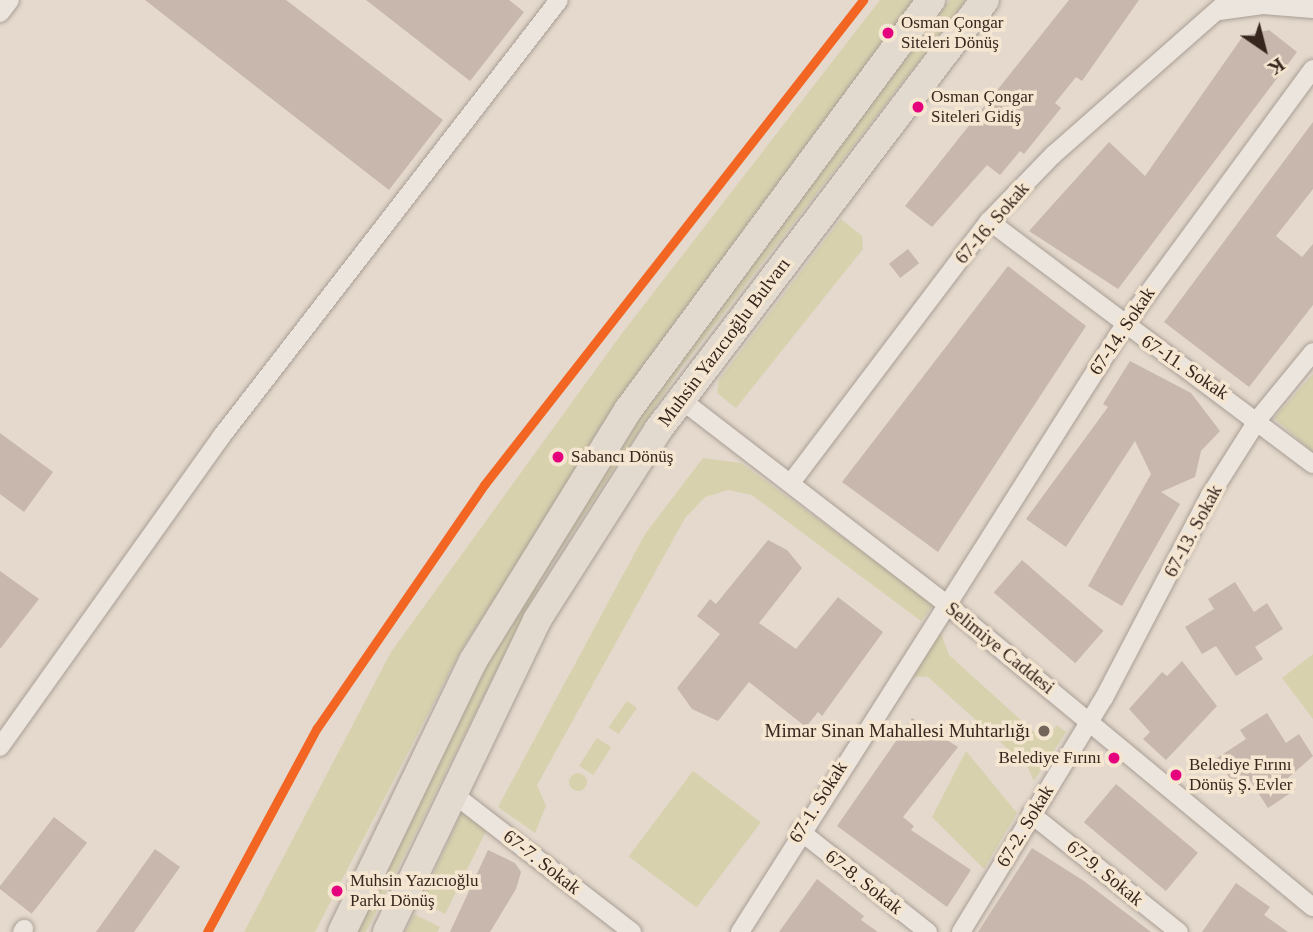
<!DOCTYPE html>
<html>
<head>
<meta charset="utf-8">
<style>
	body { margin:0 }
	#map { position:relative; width:1313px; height:932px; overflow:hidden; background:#e4d9cc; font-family:Georgia,serif }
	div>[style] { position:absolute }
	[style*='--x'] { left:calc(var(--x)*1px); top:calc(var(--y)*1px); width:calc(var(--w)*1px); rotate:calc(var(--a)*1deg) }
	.green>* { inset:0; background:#d7d1ae; transform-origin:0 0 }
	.round { border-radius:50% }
	.building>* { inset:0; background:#c7b7ad; transform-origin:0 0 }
	.roads { filter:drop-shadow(0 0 2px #a99e95) drop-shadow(0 0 2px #a99e95) }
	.minor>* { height:18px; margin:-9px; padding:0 9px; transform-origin:9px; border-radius:9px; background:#ece5dd }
	.primary>* { height:28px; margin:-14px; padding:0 14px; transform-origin:14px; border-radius:14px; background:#e3dacf }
	.rail-1>* { height:9px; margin:-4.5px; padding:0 4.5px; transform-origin:4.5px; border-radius:4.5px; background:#f26522 }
	.dots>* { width:19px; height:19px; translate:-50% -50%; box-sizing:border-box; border:4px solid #f5e6d1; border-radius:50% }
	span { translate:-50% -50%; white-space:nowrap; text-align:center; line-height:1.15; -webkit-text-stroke:7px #f5e6d1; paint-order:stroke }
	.bus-label { font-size:17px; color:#37261d }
	.left { translate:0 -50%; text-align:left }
	.right { translate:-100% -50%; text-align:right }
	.street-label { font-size:19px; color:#37261d }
	.poi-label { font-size:19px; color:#37261d }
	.north { position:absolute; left:1229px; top:14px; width:70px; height:70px; -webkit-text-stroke:5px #f5e6d1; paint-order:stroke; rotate:145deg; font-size:19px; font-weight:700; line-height:28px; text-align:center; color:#37261d }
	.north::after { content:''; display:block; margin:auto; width:24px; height:32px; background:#37261d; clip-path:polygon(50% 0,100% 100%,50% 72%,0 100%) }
</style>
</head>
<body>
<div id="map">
	<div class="green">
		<i style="clip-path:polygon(880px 0,919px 0,650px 364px,461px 650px,315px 932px,244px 932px,391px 652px,620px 336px)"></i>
		<i style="clip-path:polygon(950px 0,966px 0,679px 371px,543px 577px,366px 932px,354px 932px,500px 632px,602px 462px)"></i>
		<i style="clip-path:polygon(841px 219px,862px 236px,863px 249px,736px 408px,717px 393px,719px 380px)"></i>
		<i style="clip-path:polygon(1313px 374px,1313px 452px,1274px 418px)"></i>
		<i style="clip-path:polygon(703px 458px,741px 463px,934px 604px,921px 621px,752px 495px,728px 490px,705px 497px,685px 518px,537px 785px,546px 806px,535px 833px,498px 807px,645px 534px)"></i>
		<i style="clip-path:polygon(939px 628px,949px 655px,1034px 732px,1045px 740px,1057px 725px,1066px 732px,1034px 781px,1027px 766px,928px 677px,904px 676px)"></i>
		<i style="clip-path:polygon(1313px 654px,1313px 719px,1282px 678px)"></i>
		<i style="left:627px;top:701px;width:12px;height:32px;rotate:35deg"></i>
		<i style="left:597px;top:738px;width:17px;height:33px;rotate:33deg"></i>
		<i style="clip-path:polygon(966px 751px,1017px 813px,984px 869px,932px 817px)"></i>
		<i style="left:693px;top:771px;width:85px;height:107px;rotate:37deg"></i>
		<i class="round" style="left:569px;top:773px;width:18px;height:18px"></i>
		<i style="clip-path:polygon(462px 812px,487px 829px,445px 914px,421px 901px)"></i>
		<i style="clip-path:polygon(414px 914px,440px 927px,437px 932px,405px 932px)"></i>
	</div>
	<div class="building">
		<i style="clip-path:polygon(145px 0,286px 0,443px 120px,389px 190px)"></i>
		<i style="clip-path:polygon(366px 0,509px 0,524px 12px,470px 81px)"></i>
		<i style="clip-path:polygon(1069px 0,1139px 0,1082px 81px,1076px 77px,1055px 103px,1061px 108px,1024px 154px,1020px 151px,1000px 175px,987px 165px,932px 227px,905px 206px)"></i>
		<i style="clip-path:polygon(1269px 30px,1297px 52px,1118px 289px,1029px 231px,1109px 142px,1145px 176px,1243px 36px)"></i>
		<i style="clip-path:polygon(1313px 122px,1313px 189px,1276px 236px,1302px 257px,1313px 244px,1313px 305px,1249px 387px,1164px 322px)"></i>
		<i style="left:908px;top:249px;width:18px;height:24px;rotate:52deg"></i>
		<i style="clip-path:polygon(1008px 266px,1086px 326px,938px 552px,842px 482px)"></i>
		<i style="clip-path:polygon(1130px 361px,1191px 393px,1220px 431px,1201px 451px,1195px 477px,1161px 492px,1180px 504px,1122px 606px,1088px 586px,1151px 474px,1135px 441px,1066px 547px,1026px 519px,1108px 407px,1103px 404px)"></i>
		<i style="clip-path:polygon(0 433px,53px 472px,24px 512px,0 494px)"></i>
		<i style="clip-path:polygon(768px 540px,787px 550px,802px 568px,759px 623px,796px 649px,838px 597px,883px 632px,822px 716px,818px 712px,806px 727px,749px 682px,718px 721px,692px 709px,677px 688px,720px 634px,697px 616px,710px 599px,716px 604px)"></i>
		<i style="left:1022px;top:560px;width:108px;height:43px;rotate:41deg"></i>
		<i style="clip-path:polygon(0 571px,39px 599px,0 649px)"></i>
		<i style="clip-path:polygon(1235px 582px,1254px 612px,1267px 603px,1283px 629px,1255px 647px,1263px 659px,1236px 676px,1216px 646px,1202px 654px,1185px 627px,1214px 609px,1208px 599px)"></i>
		<i style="clip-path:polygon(1182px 661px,1217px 706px,1166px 760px,1143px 739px,1150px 732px,1129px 709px,1162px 672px,1167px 676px)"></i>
		<i style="clip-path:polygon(1267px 713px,1286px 743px,1299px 734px,1313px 756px,1288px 778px,1295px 790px,1268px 808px,1248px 777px,1235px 786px,1217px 758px,1246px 739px,1240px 730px)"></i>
		<i style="clip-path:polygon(912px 718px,958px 747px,903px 817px,914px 826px,911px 830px,971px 870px,947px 907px,837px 826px)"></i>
		<i style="left:1116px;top:784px;width:107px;height:50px;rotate:40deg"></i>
		<i style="left:54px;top:817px;width:42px;height:90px;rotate:38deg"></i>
		<i style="clip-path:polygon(1032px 848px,1084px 881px,1151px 932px,978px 932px)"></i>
		<i style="clip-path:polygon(155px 849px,180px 867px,134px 932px,96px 932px)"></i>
		<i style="clip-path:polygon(488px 850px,515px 863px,521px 872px,516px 889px,490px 932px,450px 932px)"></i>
		<i style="clip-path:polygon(817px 879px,864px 916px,861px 920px,878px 932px,779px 932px)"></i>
		<i style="clip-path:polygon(1236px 883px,1270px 907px,1264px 915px,1288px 932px,1202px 932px)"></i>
	</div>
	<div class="roads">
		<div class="minor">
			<i style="--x:1219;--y:11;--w:44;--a:-7.8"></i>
			<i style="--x:1263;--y:5;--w:50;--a:4.6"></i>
			<i style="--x:0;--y:13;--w:16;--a:-52"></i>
			<i style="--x:989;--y:221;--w:405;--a:36.9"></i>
			<i style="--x:679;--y:398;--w:336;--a:37.6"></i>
			<i style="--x:945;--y:603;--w:477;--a:39.6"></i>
			<i style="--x:793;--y:480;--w:325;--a:-52.9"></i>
			<i style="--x:989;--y:221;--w:92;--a:-45.9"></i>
			<i style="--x:1053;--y:155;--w:235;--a:-41.4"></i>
			<i style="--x:0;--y:747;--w:381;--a:-54.5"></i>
			<i style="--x:221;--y:437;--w:552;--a:-52.28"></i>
			<i style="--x:451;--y:792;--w:229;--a:37.7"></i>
			<i style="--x:1031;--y:814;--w:189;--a:38.6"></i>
			<i style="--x:800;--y:831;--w:163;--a:38.3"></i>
			<i style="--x:22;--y:932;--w:4;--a:-56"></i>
			<i style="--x:740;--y:932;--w:717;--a:-57.64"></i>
			<i style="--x:1124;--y:326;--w:319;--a:-53.7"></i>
			<i style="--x:961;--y:932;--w:274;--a:-58.6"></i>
			<i style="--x:1104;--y:698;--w:227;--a:-62.4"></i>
			<i style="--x:1209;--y:497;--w:93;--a:-57.7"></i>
			<i style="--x:1259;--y:418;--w:85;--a:-50.7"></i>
		</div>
		<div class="primary">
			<i style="--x:342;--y:932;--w:301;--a:-64.2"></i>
			<i style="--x:473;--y:661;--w:295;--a:-58.3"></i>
			<i style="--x:628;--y:410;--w:510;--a:-53.53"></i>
			<i style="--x:387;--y:932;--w:346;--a:-64.3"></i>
			<i style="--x:537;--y:620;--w:225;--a:-57.5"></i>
			<i style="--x:658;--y:430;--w:540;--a:-52.75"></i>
		</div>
	</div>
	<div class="rail-1">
		<i style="--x:207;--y:932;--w:232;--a:-61.7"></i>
		<i style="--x:317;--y:728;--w:295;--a:-55.5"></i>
		<i style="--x:484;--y:485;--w:616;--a:-51.99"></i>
	</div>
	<div class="dots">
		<i style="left:888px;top:33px;background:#e5007d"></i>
		<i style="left:918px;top:107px;background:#e5007d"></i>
		<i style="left:558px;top:457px;background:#e5007d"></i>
		<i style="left:1044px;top:731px;background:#74655a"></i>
		<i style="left:1114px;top:758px;background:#e5007d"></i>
		<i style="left:1176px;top:775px;background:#e5007d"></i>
		<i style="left:337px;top:891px;background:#e5007d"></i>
	</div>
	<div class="bus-label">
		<span class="left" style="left:901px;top:33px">Osman Çongar<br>Siteleri Dönüş</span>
		<span class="left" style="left:931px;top:107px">Osman Çongar<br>Siteleri Gidiş</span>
		<span class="left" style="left:571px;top:457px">Sabancı Dönüş</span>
		<span class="right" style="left:1101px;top:758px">Belediye Fırını</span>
		<span class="left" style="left:1189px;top:775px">Belediye Fırını<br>Dönüş Ş. Evler</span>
		<span class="left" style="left:350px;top:891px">Muhsin Yazıcıoğlu<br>Parkı Dönüş</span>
	</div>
	<div class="street-label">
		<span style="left:992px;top:223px;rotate:-49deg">67-16. Sokak</span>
		<span style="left:1122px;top:331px;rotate:-56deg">67-14. Sokak</span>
		<span style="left:724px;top:342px;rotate:-53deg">Muhsin Yazıcıoğlu Bulvarı</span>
		<span style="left:1185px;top:367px;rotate:34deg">67-11. Sokak</span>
		<span style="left:1193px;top:531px;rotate:-62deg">67-13. Sokak</span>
		<span style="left:1000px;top:648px;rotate:39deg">Selimiye Caddesi</span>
		<span style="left:818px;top:802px;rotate:-58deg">67-1. Sokak</span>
		<span style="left:1025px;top:826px;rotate:-59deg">67-2. Sokak</span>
		<span style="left:542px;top:862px;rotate:38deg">67-7. Sokak</span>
		<span style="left:1105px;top:873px;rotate:39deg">67-9. Sokak</span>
		<span style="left:864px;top:882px;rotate:38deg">67-8. Sokak</span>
	</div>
	<div class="poi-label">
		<span class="right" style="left:1030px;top:731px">Mimar Sinan Mahallesi Muhtarlığı</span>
	</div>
	<div class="north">K</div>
</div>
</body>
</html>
